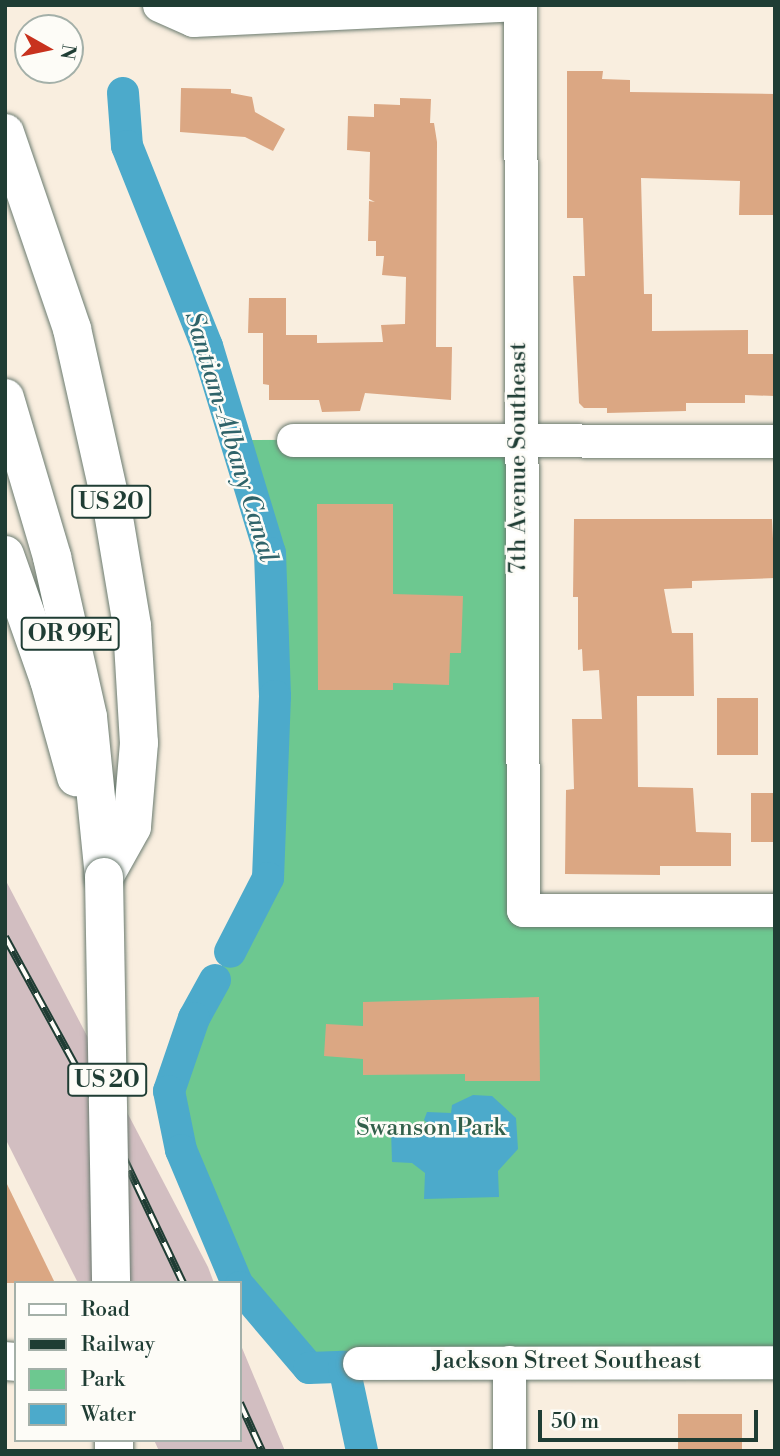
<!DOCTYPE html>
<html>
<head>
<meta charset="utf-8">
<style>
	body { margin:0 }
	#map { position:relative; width:780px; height:1456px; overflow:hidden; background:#f9eedf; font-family:"Libre Bodoni",serif }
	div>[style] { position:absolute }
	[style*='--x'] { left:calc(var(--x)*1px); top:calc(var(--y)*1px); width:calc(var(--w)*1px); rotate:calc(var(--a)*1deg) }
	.industrial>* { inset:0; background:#d2bec1 }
	.green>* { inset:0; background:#6dc890 }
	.water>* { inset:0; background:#4caacb }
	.canal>* { height:32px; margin:-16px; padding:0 16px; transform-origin:16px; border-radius:16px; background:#4caacb }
	.building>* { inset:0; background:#dba783; transform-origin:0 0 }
	.roads { filter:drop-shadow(0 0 2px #6b7b70) drop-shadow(0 0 2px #6b7b70) }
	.street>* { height:33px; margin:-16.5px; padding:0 16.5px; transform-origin:16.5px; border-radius:16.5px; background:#fff }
	.secondary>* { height:38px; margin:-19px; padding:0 19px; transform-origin:19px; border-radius:19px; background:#fff }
	.highway>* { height:38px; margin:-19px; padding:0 19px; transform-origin:19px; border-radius:19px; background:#fff }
	.rail>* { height:8px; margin-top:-4px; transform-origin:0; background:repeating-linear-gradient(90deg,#fdfcf7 0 16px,#1f3d34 0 32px); box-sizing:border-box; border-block:2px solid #1f3d34 }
	.bridges { filter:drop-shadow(0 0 2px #6b7b70) drop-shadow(0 0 2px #6b7b70) }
	.highway-bridge>* { height:38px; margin:-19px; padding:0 19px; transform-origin:19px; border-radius:19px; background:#fff }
	span { translate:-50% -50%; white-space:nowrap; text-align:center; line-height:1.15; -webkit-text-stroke:5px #fdfcf7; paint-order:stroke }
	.shield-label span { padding:2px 5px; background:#fdfcf7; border:2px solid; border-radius:5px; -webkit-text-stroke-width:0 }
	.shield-label { font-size:23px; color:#1f3d34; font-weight:700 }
	.street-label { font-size:24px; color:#1f3d34 }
	.park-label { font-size:24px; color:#32604b }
	.water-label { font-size:26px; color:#2f6369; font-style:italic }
	.frame { position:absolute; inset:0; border:7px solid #1f3d34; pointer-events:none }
	.legend { position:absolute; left:14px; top:1281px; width:228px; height:161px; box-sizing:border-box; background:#fdfcf7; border:2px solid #a4b0a9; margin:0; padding:9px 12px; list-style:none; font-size:21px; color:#1f3d34 }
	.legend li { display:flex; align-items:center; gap:14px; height:35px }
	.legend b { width:35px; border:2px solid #a4b0a9 }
	.north { position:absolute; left:14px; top:14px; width:70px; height:70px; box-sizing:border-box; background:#fdfcf7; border:2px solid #a4b0a9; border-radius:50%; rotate:99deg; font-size:19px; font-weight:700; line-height:28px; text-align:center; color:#1f3d34 }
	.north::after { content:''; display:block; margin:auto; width:24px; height:32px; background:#c8321e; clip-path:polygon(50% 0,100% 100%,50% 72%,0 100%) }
	.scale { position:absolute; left:538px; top:1410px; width:220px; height:32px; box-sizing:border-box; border:4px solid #1f3d34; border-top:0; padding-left:9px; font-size:21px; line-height:24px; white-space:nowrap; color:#1f3d34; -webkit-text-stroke:5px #fdfcf7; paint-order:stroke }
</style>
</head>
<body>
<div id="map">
	<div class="industrial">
		<i style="clip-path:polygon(5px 879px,208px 1267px,214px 1283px,78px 1283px,5px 1138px)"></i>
		<i style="clip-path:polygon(240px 1343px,285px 1451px,159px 1451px,154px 1440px,240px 1440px)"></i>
	</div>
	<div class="green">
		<i style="clip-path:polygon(518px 439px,523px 910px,775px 910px,775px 1363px,309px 1368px,237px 1283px,181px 1150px,169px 1091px,194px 1018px,268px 878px,275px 696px,270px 553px,238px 440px)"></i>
	</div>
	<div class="water">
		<i style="clip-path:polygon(473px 1095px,492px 1096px,516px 1118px,518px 1149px,498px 1171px,499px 1197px,424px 1199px,425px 1173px,412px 1163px,392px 1162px,391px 1130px,423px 1131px,425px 1134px,430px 1125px,424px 1120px,427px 1112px,451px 1113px,452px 1105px)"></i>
	</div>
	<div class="canal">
		<i style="--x:123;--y:93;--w:53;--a:85.7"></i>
		<i style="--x:127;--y:146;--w:215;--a:68.2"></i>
		<i style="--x:207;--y:346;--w:216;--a:73.1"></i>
		<i style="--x:270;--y:553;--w:143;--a:88"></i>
		<i style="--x:275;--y:696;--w:182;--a:92.2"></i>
		<i style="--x:268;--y:878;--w:83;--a:117.2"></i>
		<i style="--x:215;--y:980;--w:43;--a:118.9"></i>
		<i style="--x:194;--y:1018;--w:77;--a:108.9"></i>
		<i style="--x:169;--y:1091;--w:60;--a:78.5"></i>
		<i style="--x:181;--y:1150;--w:144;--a:67.2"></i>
		<i style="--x:240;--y:1287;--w:106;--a:49.6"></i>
		<i style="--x:309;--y:1368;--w:35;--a:-2"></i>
		<i style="--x:344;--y:1367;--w:86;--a:77.9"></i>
	</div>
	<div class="building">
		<i style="clip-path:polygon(567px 71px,603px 71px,602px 79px,630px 80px,630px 92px,775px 94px,775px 215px,739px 215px,740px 181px,641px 178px,644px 294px,652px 294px,652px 331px,748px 330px,748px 354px,775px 354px,775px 396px,745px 395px,745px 403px,686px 403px,686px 411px,607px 413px,607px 408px,584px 408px,579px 403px,573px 276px,585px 276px,583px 218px,567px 218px)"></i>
		<i style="clip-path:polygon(181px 88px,231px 89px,231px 93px,252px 97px,255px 112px,285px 129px,273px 151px,245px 137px,180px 132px)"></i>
		<i style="clip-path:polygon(400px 98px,431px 99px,430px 123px,434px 123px,437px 142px,436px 347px,452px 347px,451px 400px,365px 393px,360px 411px,322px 412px,319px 400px,269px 400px,269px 385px,263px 384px,263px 333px,248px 333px,249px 298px,286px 298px,286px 335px,317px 335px,317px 343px,383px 342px,381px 325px,405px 324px,406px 277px,382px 275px,384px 256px,376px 256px,376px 241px,368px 241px,369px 201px,375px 202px,369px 199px,370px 152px,347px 150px,348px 116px,374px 117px,374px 104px,400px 105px)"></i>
		<i style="clip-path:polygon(317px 504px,393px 504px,393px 594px,463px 596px,461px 653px,450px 653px,449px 685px,393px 683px,393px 690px,318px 690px)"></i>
		<i style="clip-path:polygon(574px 519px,772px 519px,775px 578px,692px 581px,692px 588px,664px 589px,672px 633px,693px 633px,694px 696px,637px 696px,638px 787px,693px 788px,696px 832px,731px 833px,731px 866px,660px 866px,660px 875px,565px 874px,566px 790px,574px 789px,572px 719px,602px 719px,599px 670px,583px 671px,582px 649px,578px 650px,578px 597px,573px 597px)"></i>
		<i style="left:717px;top:698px;width:41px;height:57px"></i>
		<i style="left:751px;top:793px;width:24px;height:49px"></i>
		<i style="clip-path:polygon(539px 997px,540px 1081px,465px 1081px,465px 1074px,363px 1075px,363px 1059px,324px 1056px,326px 1024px,363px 1026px,363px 1002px)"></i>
		<i style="clip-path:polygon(5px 1180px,55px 1283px,5px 1283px)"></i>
		<i style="left:678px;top:1414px;width:64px;height:37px"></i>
	</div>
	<div class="roads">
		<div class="street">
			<i style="--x:159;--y:5;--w:37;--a:24"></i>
			<i style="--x:193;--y:20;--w:311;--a:-2.8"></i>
			<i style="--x:520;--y:5;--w:905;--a:89.81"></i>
			<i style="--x:523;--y:910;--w:252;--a:0"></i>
			<i style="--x:293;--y:440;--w:482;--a:0.1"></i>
			<i style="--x:359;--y:1363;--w:416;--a:-0.1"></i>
			<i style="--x:509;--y:1451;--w:89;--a:-90"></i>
		</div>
		<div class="secondary">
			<i style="--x:5;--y:1361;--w:11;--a:5"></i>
		</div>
		<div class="highway">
			<i style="--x:5;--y:133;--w:207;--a:71.1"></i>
			<i style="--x:72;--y:329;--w:188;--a:77.4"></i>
			<i style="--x:113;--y:512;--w:116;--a:80.5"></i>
			<i style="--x:132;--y:626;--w:117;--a:86.6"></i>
			<i style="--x:139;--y:743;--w:84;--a:94.8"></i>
			<i style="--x:132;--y:827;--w:57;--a:119.2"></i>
			<i style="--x:5;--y:398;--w:166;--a:73.5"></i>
			<i style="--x:52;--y:557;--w:164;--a:77.3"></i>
			<i style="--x:88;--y:717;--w:161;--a:84.3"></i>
			<i style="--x:5;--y:555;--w:133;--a:70.6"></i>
			<i style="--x:49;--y:680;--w:101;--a:74.4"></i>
		</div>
	</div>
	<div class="rail">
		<i style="--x:5;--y:937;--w:217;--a:61.3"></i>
		<i style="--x:109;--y:1127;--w:173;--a:64.6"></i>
		<i style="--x:240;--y:1403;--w:53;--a:65.4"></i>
	</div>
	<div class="bridges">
		<div class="highway-bridge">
			<i style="--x:104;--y:877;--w:406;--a:89"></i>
			<i style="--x:114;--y:1440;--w:11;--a:90"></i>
		</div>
	</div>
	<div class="shield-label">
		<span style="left:111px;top:502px">US 20</span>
		<span style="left:70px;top:634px">OR 99E</span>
		<span style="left:107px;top:1080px">US 20</span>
	</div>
	<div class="street-label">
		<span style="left:519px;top:458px;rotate:-90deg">7th Avenue Southeast</span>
		<span style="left:567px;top:1362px">Jackson Street Southeast</span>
	</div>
	<div class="park-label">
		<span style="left:431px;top:1129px">Swanson Park</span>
	</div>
	<div class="water-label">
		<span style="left:230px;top:437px;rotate:73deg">Santiam-Albany Canal</span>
	</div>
	<div class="frame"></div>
	<ul class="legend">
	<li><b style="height:9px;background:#fff"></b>Road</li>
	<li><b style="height:9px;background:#1f3d34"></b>Railway</li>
	<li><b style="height:19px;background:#6dc890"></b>Park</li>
	<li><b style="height:19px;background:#4caacb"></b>Water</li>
	</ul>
	<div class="north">N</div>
	<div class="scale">50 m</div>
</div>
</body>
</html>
